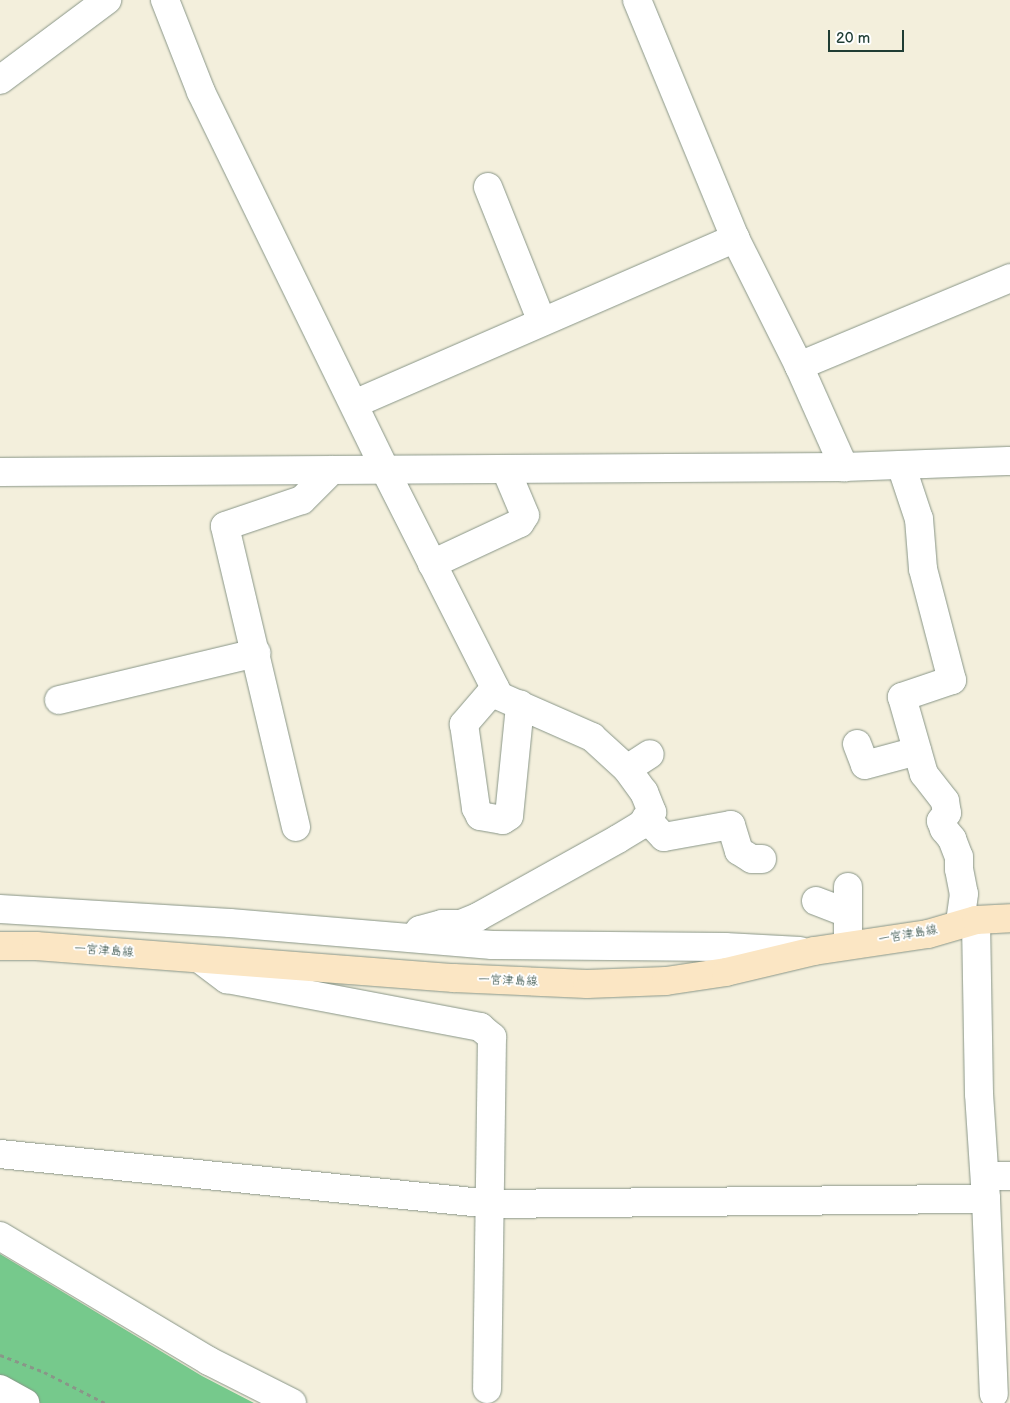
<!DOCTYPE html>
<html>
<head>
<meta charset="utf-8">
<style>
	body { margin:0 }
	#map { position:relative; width:1010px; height:1403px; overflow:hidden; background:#f3efdc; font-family:"Balsamiq Sans","Klee One",sans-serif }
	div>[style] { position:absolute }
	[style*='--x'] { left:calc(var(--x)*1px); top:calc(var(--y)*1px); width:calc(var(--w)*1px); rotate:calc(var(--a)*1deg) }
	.green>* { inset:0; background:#76c98c }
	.path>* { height:3px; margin-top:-1.5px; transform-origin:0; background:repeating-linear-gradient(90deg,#899688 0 4px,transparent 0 8px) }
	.roads { filter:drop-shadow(0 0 1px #899688) drop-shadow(0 0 1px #899688) }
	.minor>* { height:28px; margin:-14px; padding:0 14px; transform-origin:14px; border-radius:14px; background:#fff }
	.secondary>* { height:28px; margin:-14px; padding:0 14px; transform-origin:14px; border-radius:14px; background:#fbe6c4 }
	span { translate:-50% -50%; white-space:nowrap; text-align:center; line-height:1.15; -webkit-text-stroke:4px #fff; paint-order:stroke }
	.street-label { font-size:12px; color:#1f3d34 }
	.scale { position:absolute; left:828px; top:30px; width:76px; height:22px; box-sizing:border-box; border:2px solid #1f3d34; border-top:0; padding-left:6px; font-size:15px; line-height:18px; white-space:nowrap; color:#1f3d34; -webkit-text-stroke:4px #fff; paint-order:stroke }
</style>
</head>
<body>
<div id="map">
	<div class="green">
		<i style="clip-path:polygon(0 1254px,202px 1376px,254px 1403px,0 1403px)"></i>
	</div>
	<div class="path">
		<i style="--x:0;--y:1355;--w:47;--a:21.1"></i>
		<i style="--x:44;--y:1372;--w:68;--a:26.9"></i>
	</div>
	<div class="roads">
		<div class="minor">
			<i style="--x:165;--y:0;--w:99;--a:68.6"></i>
			<i style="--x:201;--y:92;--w:420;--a:64"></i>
			<i style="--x:385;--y:470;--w:253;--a:63.2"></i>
			<i style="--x:499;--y:696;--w:102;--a:23.8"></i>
			<i style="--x:592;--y:737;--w:47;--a:42.4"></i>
			<i style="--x:627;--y:769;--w:29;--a:54"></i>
			<i style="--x:644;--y:792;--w:22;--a:68"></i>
			<i style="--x:652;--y:812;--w:17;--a:130"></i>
			<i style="--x:641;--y:825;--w:27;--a:149"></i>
			<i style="--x:618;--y:839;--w:160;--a:150.9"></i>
			<i style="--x:478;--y:917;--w:18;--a:158"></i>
			<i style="--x:461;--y:924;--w:19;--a:180"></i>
			<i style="--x:442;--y:924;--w:23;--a:165"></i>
			<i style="--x:420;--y:930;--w:10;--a:127"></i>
			<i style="--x:637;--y:0;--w:257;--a:67.6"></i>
			<i style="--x:735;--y:238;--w:143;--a:63.4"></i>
			<i style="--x:799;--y:366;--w:111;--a:66"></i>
			<i style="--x:0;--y:80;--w:134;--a:-36.8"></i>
			<i style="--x:488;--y:187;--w:145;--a:68.2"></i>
			<i style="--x:799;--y:366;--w:229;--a:-22.6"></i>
			<i style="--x:354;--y:404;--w:416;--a:-23.5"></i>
			<i style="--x:901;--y:465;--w:57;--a:71.6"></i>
			<i style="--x:919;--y:519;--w:50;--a:85.4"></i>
			<i style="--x:923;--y:569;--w:115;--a:75.4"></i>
			<i style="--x:952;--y:680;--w:53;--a:161.2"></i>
			<i style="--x:902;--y:697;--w:80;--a:74.1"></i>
			<i style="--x:924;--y:774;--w:34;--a:52"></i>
			<i style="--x:945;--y:801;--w:12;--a:81"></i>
			<i style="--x:947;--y:813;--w:10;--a:127"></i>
			<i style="--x:941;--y:821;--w:9;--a:69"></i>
			<i style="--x:944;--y:829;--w:13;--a:51"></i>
			<i style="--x:952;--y:839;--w:19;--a:69"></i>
			<i style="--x:959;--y:857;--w:12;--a:90"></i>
			<i style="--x:959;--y:869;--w:25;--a:79"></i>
			<i style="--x:964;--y:894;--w:30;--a:98"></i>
			<i style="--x:0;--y:472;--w:844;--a:-0.34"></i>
			<i style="--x:844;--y:467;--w:166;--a:-2.1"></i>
			<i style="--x:432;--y:564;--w:97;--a:-25"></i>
			<i style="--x:520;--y:523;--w:9;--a:-58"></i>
			<i style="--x:525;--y:515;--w:49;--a:-112.9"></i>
			<i style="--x:495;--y:688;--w:48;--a:130.7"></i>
			<i style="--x:464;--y:724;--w:85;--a:81.9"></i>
			<i style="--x:476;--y:808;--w:9;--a:63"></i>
			<i style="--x:480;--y:816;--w:23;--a:10"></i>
			<i style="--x:503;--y:820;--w:7;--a:-34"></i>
			<i style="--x:509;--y:816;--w:112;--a:-84.3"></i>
			<i style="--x:59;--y:700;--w:203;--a:-13.4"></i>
			<i style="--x:857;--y:744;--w:22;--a:69"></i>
			<i style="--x:865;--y:765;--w:54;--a:-15.1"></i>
			<i style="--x:627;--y:769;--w:27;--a:-33"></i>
			<i style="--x:646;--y:818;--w:26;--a:47"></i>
			<i style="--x:664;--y:837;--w:68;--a:-10.2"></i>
			<i style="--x:731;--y:825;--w:27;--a:73"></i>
			<i style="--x:739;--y:851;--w:15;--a:32"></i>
			<i style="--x:752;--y:859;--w:10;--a:0"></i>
			<i style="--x:296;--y:827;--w:309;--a:-103.3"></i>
			<i style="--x:225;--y:526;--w:81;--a:-18.7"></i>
			<i style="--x:302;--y:500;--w:42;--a:-45"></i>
			<i style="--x:848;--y:887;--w:58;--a:90"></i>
			<i style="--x:816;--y:901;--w:34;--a:21"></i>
			<i style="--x:0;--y:909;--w:230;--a:3.5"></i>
			<i style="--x:230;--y:923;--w:263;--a:4.8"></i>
			<i style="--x:492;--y:945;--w:233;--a:0.5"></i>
			<i style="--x:725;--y:947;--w:75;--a:3.1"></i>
			<i style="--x:200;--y:959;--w:34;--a:37"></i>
			<i style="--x:227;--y:979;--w:258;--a:10.7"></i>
			<i style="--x:480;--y:1027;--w:16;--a:40"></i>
			<i style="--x:492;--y:1037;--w:352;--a:90.8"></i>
			<i style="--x:0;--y:1154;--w:492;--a:5.8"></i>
			<i style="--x:489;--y:1204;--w:497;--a:-0.6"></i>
			<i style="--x:986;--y:1199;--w:105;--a:-93.8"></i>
			<i style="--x:979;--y:1094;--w:174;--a:-91"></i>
			<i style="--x:985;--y:1176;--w:25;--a:0"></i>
			<i style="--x:986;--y:1199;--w:195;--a:87.7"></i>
			<i style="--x:0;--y:1236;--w:244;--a:30.9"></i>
			<i style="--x:209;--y:1361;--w:93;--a:26.8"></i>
			<i style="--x:0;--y:1389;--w:29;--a:29"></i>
		</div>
		<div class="secondary">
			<i style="--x:0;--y:946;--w:36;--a:0"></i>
			<i style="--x:36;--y:946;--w:419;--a:4.4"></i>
			<i style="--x:454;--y:978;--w:133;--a:2.6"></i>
			<i style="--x:587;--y:984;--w:79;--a:-2.2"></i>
			<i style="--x:666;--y:981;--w:61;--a:-8.5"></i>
			<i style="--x:726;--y:972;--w:90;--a:-13.4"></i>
			<i style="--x:814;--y:951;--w:115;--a:-8.5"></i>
			<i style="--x:928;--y:934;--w:50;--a:-16.3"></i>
			<i style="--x:976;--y:920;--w:34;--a:-3"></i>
		</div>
	</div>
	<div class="street-label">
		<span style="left:908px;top:935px;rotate:-10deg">一宮津島線</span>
		<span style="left:104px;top:951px;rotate:4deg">一宮津島線</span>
		<span style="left:508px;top:981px;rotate:2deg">一宮津島線</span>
	</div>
	<div class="scale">20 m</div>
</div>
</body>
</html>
